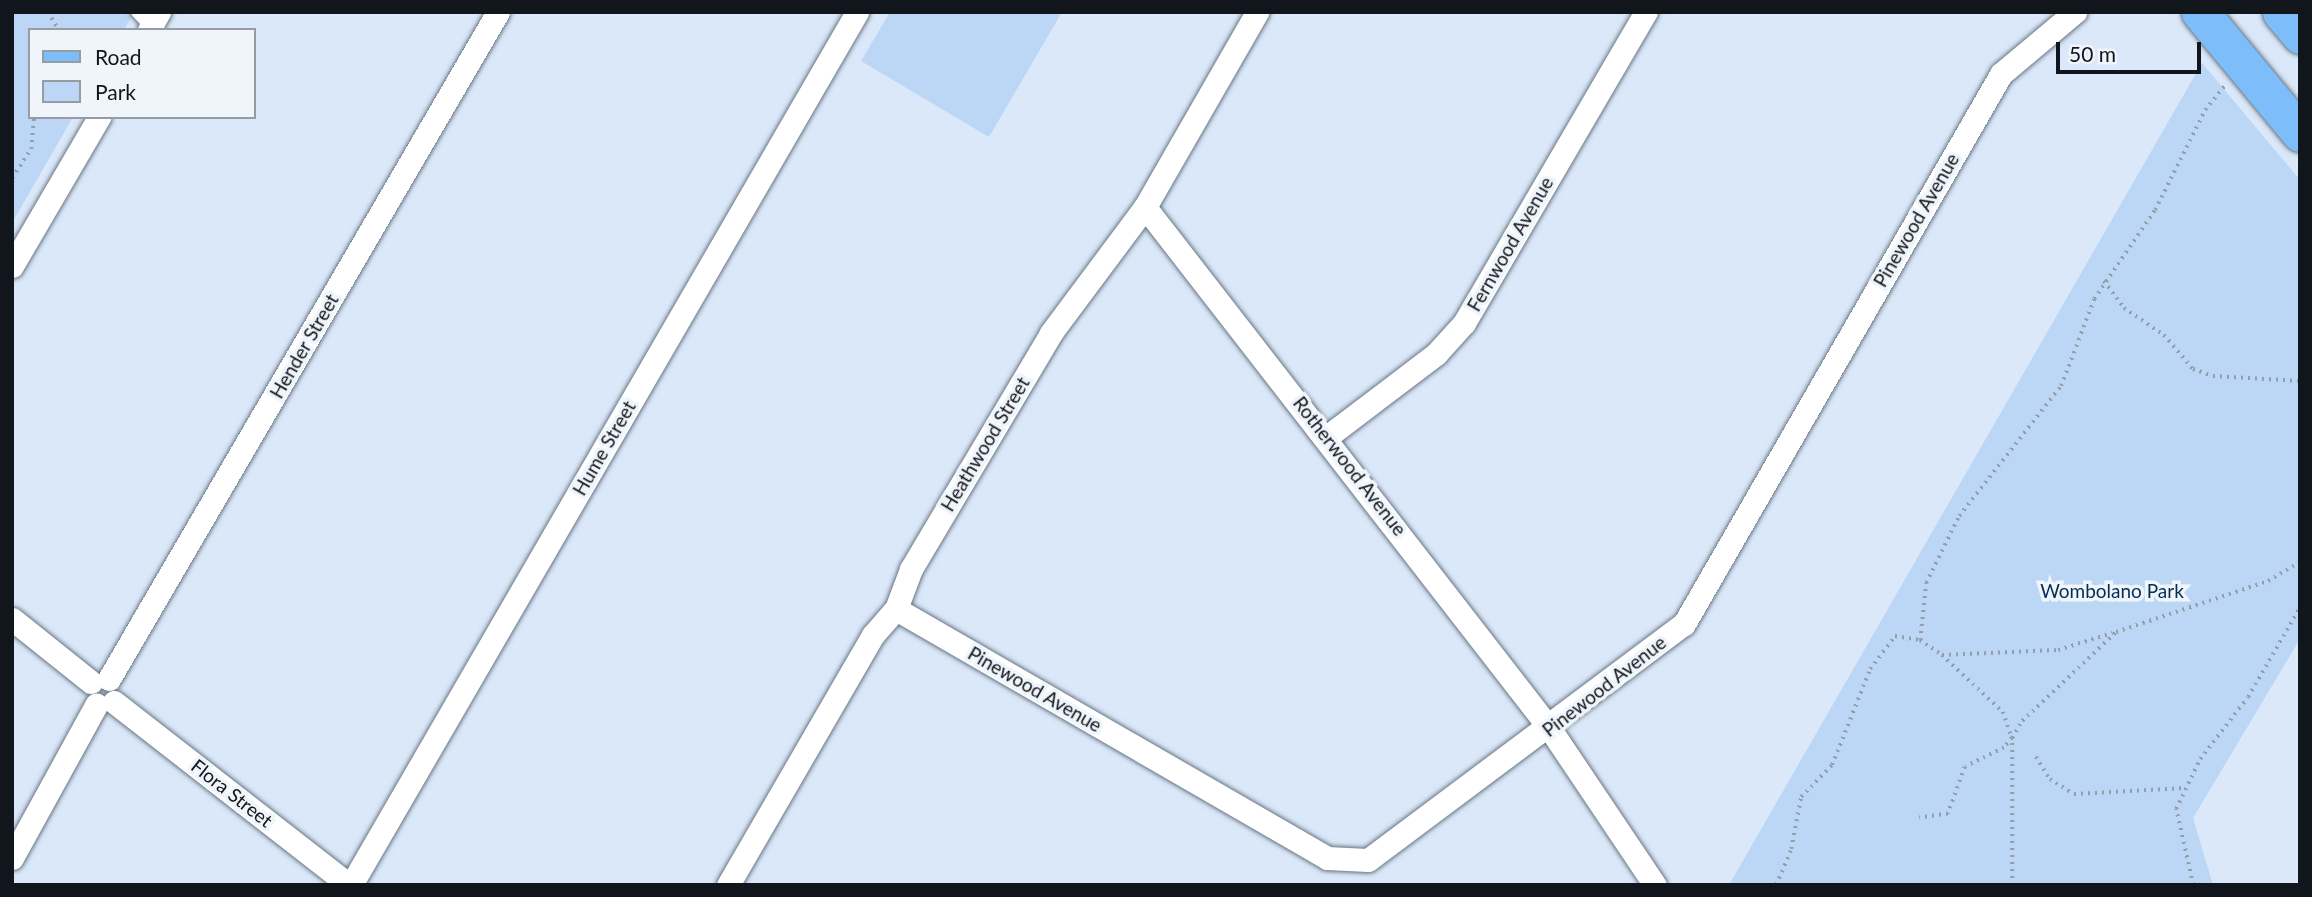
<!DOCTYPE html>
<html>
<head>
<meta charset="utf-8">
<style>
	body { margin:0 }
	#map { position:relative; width:2312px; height:897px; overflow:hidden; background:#dae8f9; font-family:Lato,sans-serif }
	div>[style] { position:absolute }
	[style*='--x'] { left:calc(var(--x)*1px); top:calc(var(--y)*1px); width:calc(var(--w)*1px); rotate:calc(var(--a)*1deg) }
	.green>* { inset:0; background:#bcd7f5 }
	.path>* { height:3.5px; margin-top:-1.75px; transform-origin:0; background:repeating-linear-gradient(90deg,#939eab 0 2px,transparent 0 7px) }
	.roads { filter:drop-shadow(0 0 2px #687684) drop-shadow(0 0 2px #687684) }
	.lane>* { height:12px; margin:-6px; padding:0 6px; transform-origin:6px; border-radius:6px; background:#fff }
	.street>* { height:23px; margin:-11.5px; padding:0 11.5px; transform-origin:11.5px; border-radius:11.5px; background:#fff }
	.primary>* { height:37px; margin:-18.5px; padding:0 18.5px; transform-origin:18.5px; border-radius:18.5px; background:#7dbefa }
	span { translate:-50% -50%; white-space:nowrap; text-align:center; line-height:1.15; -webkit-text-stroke:7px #eff5fb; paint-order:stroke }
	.street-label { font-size:19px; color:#11161c }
	.park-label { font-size:19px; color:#062d53 }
	.frame { position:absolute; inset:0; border:14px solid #11161c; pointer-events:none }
	.legend { position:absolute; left:28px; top:28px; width:228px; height:91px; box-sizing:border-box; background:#eff5fb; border:2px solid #969ca2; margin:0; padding:9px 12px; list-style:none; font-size:21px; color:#11161c }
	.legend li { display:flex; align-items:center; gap:14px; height:35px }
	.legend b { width:35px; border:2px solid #969ca2 }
	.scale { position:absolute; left:2056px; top:42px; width:145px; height:32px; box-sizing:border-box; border:4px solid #11161c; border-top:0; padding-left:9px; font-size:21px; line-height:24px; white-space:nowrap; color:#11161c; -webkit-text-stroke:5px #eff5fb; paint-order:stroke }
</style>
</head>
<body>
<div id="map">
	<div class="green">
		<i style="clip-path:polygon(12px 12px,134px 12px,124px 30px,30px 30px,30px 117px,73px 117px,12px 223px)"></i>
		<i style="clip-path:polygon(890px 12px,1062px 12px,989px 137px,861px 61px)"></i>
		<i style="clip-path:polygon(2202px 63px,2300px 180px,2300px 639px,2193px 818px,2213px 885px,1729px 885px)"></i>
	</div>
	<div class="path">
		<i style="--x:48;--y:12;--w:21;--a:59"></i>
		<i style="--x:12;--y:178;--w:35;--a:-57"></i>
		<i style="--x:31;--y:149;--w:32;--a:-85"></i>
		<i style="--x:2104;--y:281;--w:34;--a:53"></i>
		<i style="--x:2124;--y:308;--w:48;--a:34"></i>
		<i style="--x:2164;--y:335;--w:45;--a:49.5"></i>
		<i style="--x:2193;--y:369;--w:21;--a:19"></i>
		<i style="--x:2213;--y:376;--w:87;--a:3.3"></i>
		<i style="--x:1920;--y:640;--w:57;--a:-84"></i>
		<i style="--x:1926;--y:583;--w:75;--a:-63.8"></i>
		<i style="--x:1959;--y:516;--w:165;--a:-51.9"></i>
		<i style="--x:2061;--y:386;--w:93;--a:-69.2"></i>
		<i style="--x:2094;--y:299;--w:108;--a:-55.6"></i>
		<i style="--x:2155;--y:210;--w:112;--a:-63.4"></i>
		<i style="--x:2205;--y:110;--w:32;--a:-51"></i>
		<i style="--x:1942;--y:655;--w:116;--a:-2.5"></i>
		<i style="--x:2058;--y:650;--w:57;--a:-17.5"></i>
		<i style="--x:2036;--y:757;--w:26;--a:58"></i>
		<i style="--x:2050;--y:779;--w:28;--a:32"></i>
		<i style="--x:2074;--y:794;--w:111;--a:-3.1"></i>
		<i style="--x:1776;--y:885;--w:39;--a:-67"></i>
		<i style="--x:1791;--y:849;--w:53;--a:-79.1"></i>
		<i style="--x:1801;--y:797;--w:45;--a:-45.9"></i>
		<i style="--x:1832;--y:765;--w:103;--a:-68.4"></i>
		<i style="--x:1870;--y:669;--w:41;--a:-52.9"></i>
		<i style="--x:1895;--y:636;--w:25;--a:9"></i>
		<i style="--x:1920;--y:640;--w:27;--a:34"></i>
		<i style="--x:1942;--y:655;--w:83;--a:43.1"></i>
		<i style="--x:2003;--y:712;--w:28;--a:71"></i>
		<i style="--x:2012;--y:738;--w:13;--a:129"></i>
		<i style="--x:2004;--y:748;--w:43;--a:154"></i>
		<i style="--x:1965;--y:767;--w:50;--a:109.9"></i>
		<i style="--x:1948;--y:814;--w:29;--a:172"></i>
		<i style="--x:2012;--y:885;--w:147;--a:-90"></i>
		<i style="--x:2012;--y:738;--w:20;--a:-60"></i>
		<i style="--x:2022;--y:721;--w:129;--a:-43.4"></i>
		<i style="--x:2116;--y:632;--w:160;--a:-18.5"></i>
		<i style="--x:2268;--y:581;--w:37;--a:-31"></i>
		<i style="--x:2193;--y:885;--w:78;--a:-102.6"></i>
		<i style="--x:2176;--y:809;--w:55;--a:-64.4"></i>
		<i style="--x:2200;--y:759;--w:78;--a:-52.3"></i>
		<i style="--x:2248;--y:697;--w:104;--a:-60"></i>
	</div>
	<div class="roads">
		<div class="lane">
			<i style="--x:137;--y:12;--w:21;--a:47"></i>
		</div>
		<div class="street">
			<i style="--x:149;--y:30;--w:21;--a:-61"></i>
			<i style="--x:1145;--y:207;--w:661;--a:52.19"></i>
			<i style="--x:1550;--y:729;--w:188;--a:56.1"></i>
			<i style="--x:12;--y:266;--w:173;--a:-59.7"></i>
			<i style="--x:1328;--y:436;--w:136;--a:-37.2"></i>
			<i style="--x:1436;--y:354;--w:42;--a:-47.9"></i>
			<i style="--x:1464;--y:323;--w:360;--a:-59.7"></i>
			<i style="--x:896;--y:609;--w:498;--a:30"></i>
			<i style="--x:1327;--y:858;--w:41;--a:2.8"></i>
			<i style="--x:1368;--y:860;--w:394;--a:-36.8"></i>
			<i style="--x:1684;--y:624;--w:635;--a:-60.04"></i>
			<i style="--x:2001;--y:74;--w:97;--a:-40"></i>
			<i style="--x:12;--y:619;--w:101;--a:38.6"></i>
			<i style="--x:109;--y:679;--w:772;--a:-59.75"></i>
			<i style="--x:114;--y:702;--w:298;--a:37.9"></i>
			<i style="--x:12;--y:858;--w:175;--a:-61.2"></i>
			<i style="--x:351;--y:885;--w:1009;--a:-59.9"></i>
			<i style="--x:728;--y:885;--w:289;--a:-59.9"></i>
			<i style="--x:873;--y:635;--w:35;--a:-49"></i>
			<i style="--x:896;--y:609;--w:43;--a:-69.4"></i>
			<i style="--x:911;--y:569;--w:274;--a:-59.3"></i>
			<i style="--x:1051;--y:333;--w:157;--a:-53.3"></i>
			<i style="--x:1145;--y:207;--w:225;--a:-60.1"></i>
		</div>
		<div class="primary">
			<i style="--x:2200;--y:12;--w:157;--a:50.4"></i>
			<i style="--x:2281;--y:12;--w:30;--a:50"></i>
		</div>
	</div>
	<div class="street-label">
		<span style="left:1916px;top:220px;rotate:-60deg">Pinewood Avenue</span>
		<span style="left:1510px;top:244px;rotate:-60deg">Fernwood Avenue</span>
		<span style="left:304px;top:346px;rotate:-60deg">Hender Street</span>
		<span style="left:985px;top:444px;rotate:-59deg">Heathwood Street</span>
		<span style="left:604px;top:448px;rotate:-60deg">Hume Street</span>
		<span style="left:1350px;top:466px;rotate:52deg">Rotherwood Avenue</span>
		<span style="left:1604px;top:686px;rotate:-38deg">Pinewood Avenue</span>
		<span style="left:1035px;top:689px;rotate:30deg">Pinewood Avenue</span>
		<span style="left:232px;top:793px;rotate:38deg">Flora Street</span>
	</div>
	<div class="park-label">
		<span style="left:2112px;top:591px">Wombolano Park</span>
	</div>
	<div class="frame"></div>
	<ul class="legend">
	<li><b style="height:9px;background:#7dbefa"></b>Road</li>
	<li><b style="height:19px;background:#bcd7f5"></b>Park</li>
	</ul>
	<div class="scale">50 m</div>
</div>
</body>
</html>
